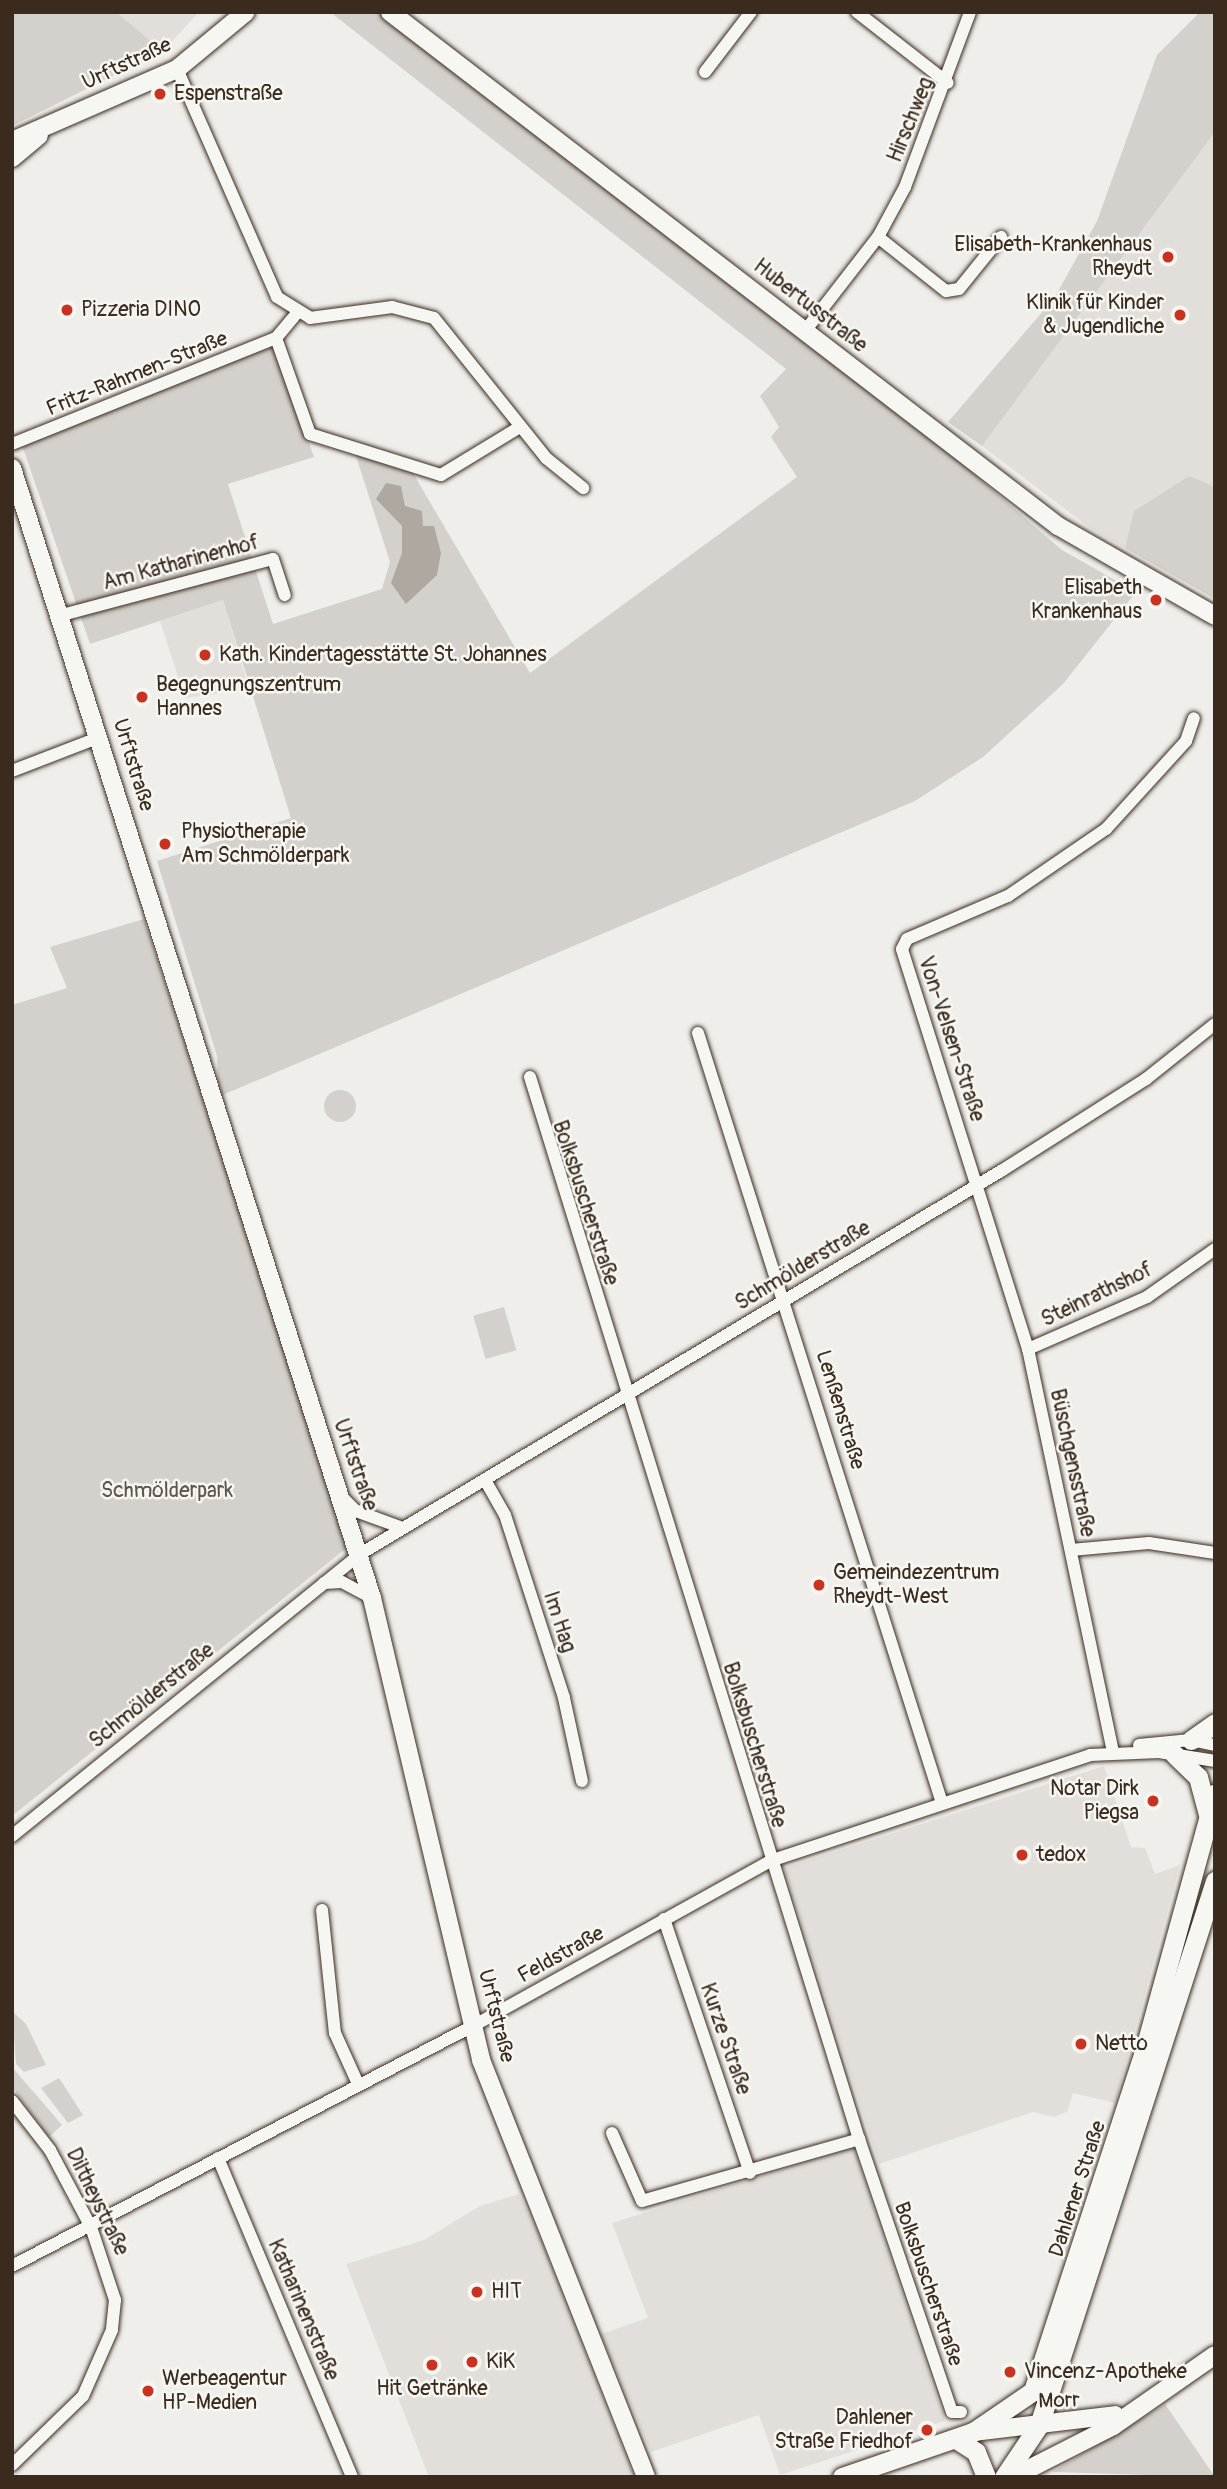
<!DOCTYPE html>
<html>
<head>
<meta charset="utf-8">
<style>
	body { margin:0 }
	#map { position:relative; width:1227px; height:2489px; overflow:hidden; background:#efeeea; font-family:Pangolin,sans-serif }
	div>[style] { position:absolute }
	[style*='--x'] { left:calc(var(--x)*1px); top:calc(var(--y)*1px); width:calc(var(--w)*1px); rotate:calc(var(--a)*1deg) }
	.built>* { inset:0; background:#e2dfdb }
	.green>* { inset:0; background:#d4d1cc; transform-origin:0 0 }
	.round { border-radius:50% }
	.water>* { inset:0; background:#afa8a1 }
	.roads { filter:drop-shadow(0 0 2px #3b2a1e) drop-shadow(0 0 2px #3b2a1e) }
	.street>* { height:12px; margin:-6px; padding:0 6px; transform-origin:6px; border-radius:6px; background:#f6f6f2 }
	.secondary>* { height:18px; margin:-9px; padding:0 9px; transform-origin:9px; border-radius:9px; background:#f6f6f2 }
	.primary>* { height:19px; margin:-9.5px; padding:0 9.5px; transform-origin:9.5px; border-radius:9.5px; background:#f6f6f2 }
	.dots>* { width:19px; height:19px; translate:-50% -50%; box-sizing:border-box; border:4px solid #f6f6f2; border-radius:50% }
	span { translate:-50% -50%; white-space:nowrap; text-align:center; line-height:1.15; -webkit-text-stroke:5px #f6f6f2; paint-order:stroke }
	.street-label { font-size:21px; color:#3b2a1e }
	.poi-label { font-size:21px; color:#3b2a1e }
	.left { translate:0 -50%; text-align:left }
	.right { translate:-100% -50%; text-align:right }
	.park-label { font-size:21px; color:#61544a }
	.frame { position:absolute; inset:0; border:14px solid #3b2a1e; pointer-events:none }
</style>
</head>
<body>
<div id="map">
	<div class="built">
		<i style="clip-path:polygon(116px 12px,199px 12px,163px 51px)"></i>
		<i style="clip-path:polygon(1215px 132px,1215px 599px,1090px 528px,982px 446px)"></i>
		<i style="clip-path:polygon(223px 600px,249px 689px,185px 698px,160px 621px)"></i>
		<i style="clip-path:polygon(1104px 1766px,1131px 1847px,1145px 1848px,1155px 1874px,1180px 1865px,1115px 2103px,1073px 2093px,1067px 2112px,1053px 2117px,1033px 2112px,879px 2164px,784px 1868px)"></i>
		<i style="clip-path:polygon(853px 2147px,945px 2421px,780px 2475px,759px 2415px,651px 2452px,601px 2334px,648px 2318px,612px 2223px)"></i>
		<i style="clip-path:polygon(519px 2194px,537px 2231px,634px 2477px,429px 2477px,346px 2264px,424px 2240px,480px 2206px)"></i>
	</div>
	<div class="green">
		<i style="clip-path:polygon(12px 12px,116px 12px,163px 51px,12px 126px)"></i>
		<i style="clip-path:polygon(330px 12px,382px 12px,958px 460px,1062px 550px,1136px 592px,1063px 684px,983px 757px,915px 801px,218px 1097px,217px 1056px,157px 861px,291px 818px,223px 600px,90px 644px,22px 445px,274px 344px,314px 457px,228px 484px,273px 624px,382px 589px,390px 562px,354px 450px,410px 468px,530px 673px,797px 477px,771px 437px,779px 427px,760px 396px,786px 369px)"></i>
		<i style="clip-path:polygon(1200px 12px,1215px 12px,1215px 132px,982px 446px,948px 422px,1055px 297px,1097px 221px,1157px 55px)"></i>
		<i style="clip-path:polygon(1189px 476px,1215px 487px,1215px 599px,1125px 548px,1134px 511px)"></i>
		<i style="clip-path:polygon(144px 919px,349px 1546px,12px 1816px,12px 1005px,67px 988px,50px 947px)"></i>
		<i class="round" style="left:324px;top:1090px;width:32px;height:32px"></i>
		<i style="left:504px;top:1307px;width:45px;height:32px;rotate:74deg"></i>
		<i style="clip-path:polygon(12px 2011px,26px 2024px,46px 2065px,24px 2072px,16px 2064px)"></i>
		<i style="clip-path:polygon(12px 2067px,62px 2125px,49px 2137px,12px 2087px)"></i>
		<i style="clip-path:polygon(59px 2078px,83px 2115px,68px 2123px,41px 2088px)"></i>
		<i style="clip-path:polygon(1165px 2404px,1215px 2477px,1052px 2472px,1151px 2413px)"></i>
	</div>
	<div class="water">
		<i style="clip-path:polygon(386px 483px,401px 486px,405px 506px,422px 511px,423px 526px,434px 526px,441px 553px,437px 575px,406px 604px,391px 583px,402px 553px,402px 526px,376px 499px)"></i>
	</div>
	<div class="roads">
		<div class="street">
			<i style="--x:857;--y:12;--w:115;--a:38"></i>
			<i style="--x:177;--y:69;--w:249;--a:66.3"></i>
			<i style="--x:277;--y:297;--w:39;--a:32"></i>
			<i style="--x:310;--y:318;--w:83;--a:-7.6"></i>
			<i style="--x:392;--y:307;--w:43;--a:14.7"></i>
			<i style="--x:434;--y:318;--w:179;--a:51.3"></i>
			<i style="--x:546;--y:458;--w:48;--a:39"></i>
			<i style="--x:705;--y:72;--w:76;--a:-52.5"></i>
			<i style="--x:878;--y:237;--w:87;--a:38.5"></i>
			<i style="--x:946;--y:291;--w:13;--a:-9"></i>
			<i style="--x:959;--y:289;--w:67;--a:-51.1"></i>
			<i style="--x:297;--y:313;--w:33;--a:130"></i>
			<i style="--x:276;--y:338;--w:102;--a:70.5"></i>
			<i style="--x:310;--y:434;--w:137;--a:17.4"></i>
			<i style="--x:441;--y:475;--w:92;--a:-31.3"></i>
			<i style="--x:805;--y:331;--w:119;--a:-52.2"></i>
			<i style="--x:878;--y:237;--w:57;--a:-61.6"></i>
			<i style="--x:905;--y:187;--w:187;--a:-69.6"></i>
			<i style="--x:12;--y:444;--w:284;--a:-21.9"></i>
			<i style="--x:62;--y:615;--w:218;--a:-14.9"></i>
			<i style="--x:273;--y:559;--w:38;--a:72"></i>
			<i style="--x:12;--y:771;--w:94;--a:-21.1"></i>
			<i style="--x:698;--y:1033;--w:805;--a:72.42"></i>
			<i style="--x:530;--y:1077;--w:1112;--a:72.79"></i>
			<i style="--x:859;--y:2139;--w:288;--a:71.2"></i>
			<i style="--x:952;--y:2412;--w:9;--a:0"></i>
			<i style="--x:1028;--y:1349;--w:130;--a:-23.6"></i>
			<i style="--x:1147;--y:1297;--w:83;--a:-35.2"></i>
			<i style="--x:485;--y:1480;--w:40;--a:60.3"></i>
			<i style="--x:505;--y:1515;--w:192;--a:72.1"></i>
			<i style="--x:564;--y:1698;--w:85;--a:77.8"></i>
			<i style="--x:342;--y:1497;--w:20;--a:45"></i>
			<i style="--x:356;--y:1511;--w:50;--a:19.9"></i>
			<i style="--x:1071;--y:1550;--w:78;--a:-5.1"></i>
			<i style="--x:1149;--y:1543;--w:67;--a:8.6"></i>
			<i style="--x:324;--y:1583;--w:18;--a:-3"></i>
			<i style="--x:342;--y:1582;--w:34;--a:28"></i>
			<i style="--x:1139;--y:1745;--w:52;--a:-5.5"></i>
			<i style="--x:1191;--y:1740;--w:25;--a:12"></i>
			<i style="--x:1113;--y:1752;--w:412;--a:-101.9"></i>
			<i style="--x:1028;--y:1349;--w:419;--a:-107.5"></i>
			<i style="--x:902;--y:949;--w:11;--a:-63"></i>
			<i style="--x:907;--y:939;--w:110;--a:-23.1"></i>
			<i style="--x:1008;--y:896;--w:119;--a:-34.4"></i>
			<i style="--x:1106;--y:829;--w:119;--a:-47.7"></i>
			<i style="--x:1186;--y:741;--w:24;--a:-71"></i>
			<i style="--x:12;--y:1836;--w:448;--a:-39"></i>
			<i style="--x:360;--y:1554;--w:747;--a:-30.86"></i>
			<i style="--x:1001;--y:1171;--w:172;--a:-32.4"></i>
			<i style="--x:1146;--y:1079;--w:88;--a:-38.6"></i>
			<i style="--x:322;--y:1910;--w:124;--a:84"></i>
			<i style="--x:335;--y:2033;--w:56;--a:65.7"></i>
			<i style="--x:664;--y:1919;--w:268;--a:71.3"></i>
			<i style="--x:12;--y:2101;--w:62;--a:52.2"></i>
			<i style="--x:50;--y:2150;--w:87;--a:62"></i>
			<i style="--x:91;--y:2227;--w:77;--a:71.8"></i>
			<i style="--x:115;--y:2300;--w:30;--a:96"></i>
			<i style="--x:112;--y:2330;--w:72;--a:113.7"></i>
			<i style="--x:83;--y:2396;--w:99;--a:135.8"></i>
			<i style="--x:612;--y:2133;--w:74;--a:66.2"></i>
			<i style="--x:642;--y:2201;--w:226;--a:-15.9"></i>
			<i style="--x:218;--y:2158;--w:346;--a:67.2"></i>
			<i style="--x:12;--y:2266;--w:517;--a:-27.51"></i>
			<i style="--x:471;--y:2027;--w:342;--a:-29"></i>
			<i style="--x:770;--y:1861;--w:337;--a:-18.3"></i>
			<i style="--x:1090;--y:1755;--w:69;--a:-2.5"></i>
			<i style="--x:1159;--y:1752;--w:57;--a:9.1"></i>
		</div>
		<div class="secondary">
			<i style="--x:390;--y:12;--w:843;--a:37.58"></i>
			<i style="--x:1058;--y:526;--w:181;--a:29.8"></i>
			<i style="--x:12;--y:141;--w:180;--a:-23.6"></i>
			<i style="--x:177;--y:69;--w:89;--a:-39.6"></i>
			<i style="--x:12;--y:158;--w:35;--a:-40"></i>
			<i style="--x:12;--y:468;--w:1186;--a:72.33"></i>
			<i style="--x:372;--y:1598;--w:475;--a:76.7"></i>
			<i style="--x:481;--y:2060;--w:448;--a:68.4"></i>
			<i style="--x:973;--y:2432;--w:143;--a:-6.8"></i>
			<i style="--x:1013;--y:2477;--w:112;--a:-27"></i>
			<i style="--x:1113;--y:2426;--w:124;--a:-34.8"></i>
		</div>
		<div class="primary">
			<i style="--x:1191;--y:1740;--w:29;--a:-35"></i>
			<i style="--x:1174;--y:1754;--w:33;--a:44"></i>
			<i style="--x:1198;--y:1777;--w:38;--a:75"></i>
			<i style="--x:956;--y:2439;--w:24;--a:33"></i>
			<i style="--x:976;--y:2452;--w:27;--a:68"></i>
			<i style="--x:842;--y:2477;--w:139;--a:-19"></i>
			<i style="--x:973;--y:2432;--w:73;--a:-34.3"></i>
			<i style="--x:1033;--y:2391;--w:361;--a:-71.9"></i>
			<i style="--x:1145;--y:2048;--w:264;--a:-74.6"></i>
			<i style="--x:1004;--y:2477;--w:63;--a:-56.1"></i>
			<i style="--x:1039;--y:2425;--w:572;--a:-72.07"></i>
		</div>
	</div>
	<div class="dots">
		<i style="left:160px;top:94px;background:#c8321e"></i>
		<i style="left:1168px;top:257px;background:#c8321e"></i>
		<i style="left:67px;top:310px;background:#c8321e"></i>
		<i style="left:1180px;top:315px;background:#c8321e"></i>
		<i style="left:1156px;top:600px;background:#c8321e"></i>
		<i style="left:205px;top:655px;background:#c8321e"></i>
		<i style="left:142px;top:697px;background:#c8321e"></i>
		<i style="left:165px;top:844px;background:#c8321e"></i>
		<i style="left:819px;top:1585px;background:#c8321e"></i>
		<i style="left:1153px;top:1801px;background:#c8321e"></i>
		<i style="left:1022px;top:1855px;background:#c8321e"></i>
		<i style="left:1081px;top:2044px;background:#c8321e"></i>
		<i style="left:477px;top:2292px;background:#c8321e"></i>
		<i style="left:472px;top:2362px;background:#c8321e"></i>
		<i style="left:432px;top:2365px;background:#c8321e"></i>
		<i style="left:1010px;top:2372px;background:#c8321e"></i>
		<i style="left:148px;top:2391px;background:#c8321e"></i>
		<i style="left:927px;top:2430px;background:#c8321e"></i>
	</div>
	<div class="street-label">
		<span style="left:127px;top:64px;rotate:-25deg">Urftstraße</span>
		<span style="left:911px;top:120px;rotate:-68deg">Hirschweg</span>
		<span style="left:810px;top:306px;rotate:38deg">Hubertusstraße</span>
		<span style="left:137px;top:374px;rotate:-22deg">Fritz-Rahmen-Straße</span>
		<span style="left:181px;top:563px;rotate:-15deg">Am Katharinenhof</span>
		<span style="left:133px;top:765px;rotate:73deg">Urftstraße</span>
		<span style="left:951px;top:1039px;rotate:72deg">Von-Velsen-Straße</span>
		<span style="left:585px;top:1203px;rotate:72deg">Bolksbuscherstraße</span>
		<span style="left:803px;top:1266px;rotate:-31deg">Schmölderstraße</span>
		<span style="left:1097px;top:1295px;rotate:-26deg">Steinrathshof</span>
		<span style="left:840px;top:1410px;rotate:73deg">Lenßenstraße</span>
		<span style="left:1072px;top:1463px;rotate:78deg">Büschgensstraße</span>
		<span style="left:355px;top:1465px;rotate:71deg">Urftstraße</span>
		<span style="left:559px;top:1622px;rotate:72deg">Im Hag</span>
		<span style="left:152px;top:1696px;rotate:-39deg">Schmölderstraße</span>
		<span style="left:754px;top:1745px;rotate:73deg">Bolksbuscherstraße</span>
		<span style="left:561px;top:1955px;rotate:-29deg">Feldstraße</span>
		<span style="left:496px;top:2016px;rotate:76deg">Urftstraße</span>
		<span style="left:725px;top:2039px;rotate:71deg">Kurze Straße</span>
		<span style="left:1078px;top:2189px;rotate:-72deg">Dahlener Straße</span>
		<span style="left:97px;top:2202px;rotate:64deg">Diltheystraße</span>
		<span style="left:928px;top:2284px;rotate:71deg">Bolksbuscherstraße</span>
		<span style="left:303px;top:2310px;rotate:67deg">Katharinenstraße</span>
		<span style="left:1059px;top:2401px;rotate:-2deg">Morr</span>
	</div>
	<div class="poi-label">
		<span class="left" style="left:174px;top:94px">Espenstraße</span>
		<span class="right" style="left:1152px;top:257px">Elisabeth-Krankenhaus<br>Rheydt</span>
		<span class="right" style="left:1164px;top:315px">Klinik für Kinder<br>&amp; Jugendliche</span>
		<span class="left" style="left:81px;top:310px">Pizzeria DINO</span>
		<span class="right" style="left:1142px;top:600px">Elisabeth<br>Krankenhaus</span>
		<span class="left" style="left:219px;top:655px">Kath. Kindertagesstätte St. Johannes</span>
		<span class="left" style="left:156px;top:697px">Begegnungszentrum<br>Hannes</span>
		<span class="left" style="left:181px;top:844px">Physiotherapie<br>Am Schmölderpark</span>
		<span class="left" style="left:833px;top:1585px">Gemeindezentrum<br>Rheydt-West</span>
		<span class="right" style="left:1139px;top:1801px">Notar Dirk<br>Piegsa</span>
		<span class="left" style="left:1036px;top:1855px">tedox</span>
		<span class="left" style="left:1095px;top:2044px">Netto</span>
		<span class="left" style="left:491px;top:2292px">HIT</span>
		<span class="left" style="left:486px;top:2362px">KiK</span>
		<span class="left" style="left:1024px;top:2372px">Vincenz-Apotheke</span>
		<span class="left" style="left:162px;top:2391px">Werbeagentur<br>HP-Medien</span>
		<span style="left:432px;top:2389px">Hit Getränke</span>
		<span class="right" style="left:913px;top:2430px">Dahlener<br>Straße Friedhof</span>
	</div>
	<div class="park-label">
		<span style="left:167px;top:1491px">Schmölderpark</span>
	</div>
	<div class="frame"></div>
</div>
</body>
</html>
